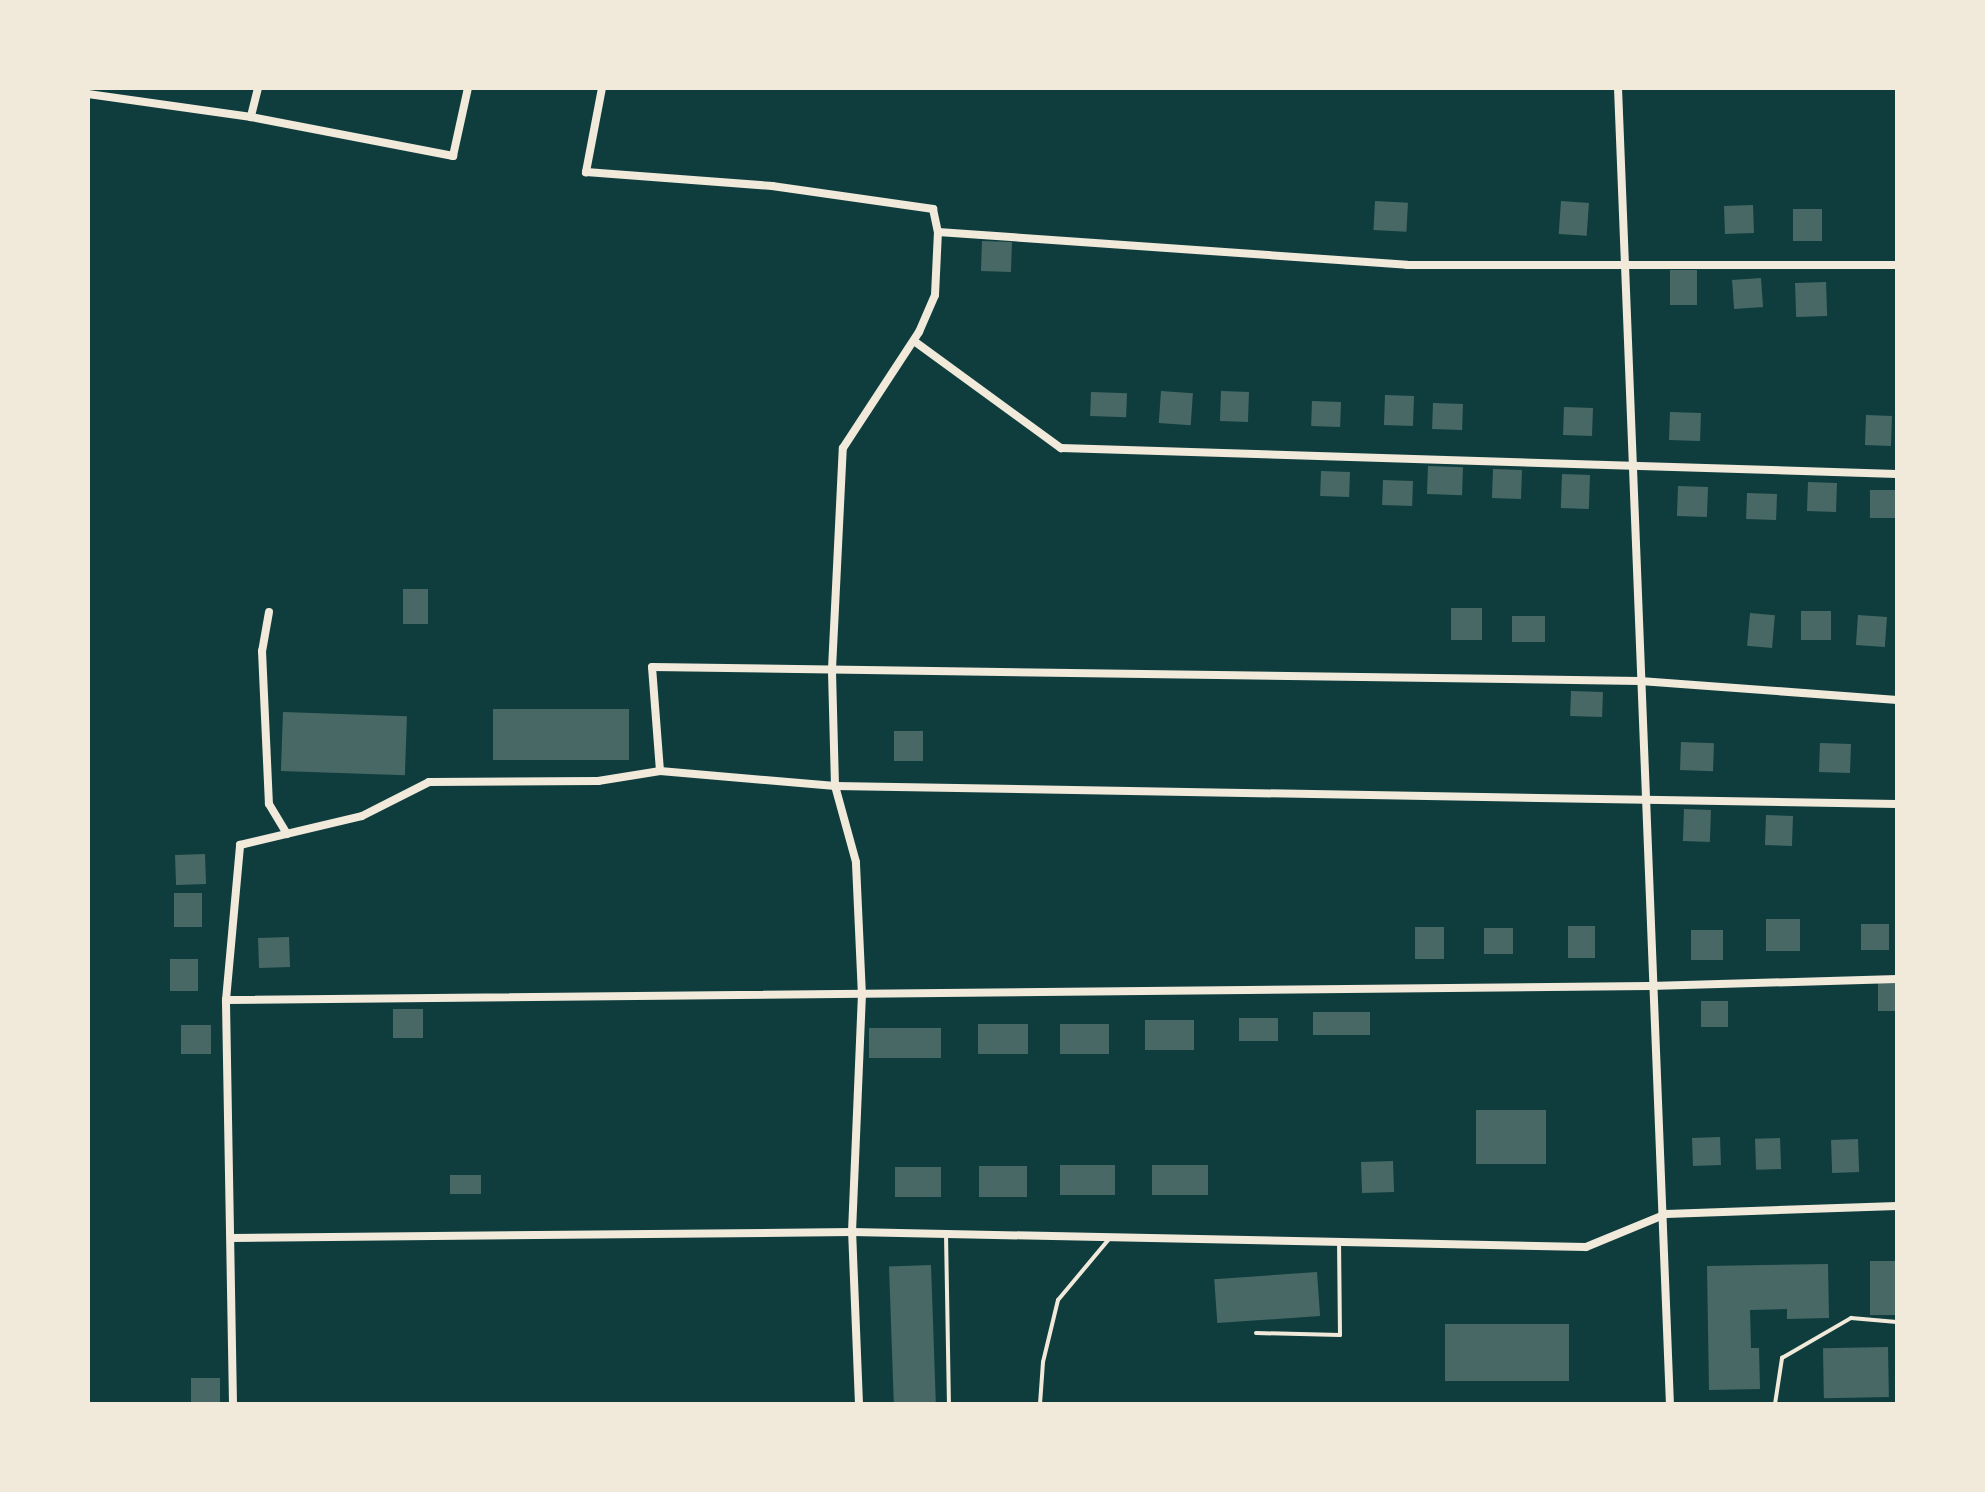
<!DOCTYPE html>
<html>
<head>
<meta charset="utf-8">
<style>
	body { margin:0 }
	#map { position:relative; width:1985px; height:1492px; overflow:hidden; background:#0f3d3e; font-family:Inter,sans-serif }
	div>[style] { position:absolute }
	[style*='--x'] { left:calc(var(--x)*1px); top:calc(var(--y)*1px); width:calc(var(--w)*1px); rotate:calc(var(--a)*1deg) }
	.building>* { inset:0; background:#486865; transform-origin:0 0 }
	.service>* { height:4px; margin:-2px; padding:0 2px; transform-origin:2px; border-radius:2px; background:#f1e9da }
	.minor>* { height:8px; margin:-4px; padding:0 4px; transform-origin:4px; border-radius:4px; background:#f1e9da }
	span { translate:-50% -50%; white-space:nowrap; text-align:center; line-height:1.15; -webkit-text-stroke:8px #f1e9da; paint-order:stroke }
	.frame { position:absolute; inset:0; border:90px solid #f1e9da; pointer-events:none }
</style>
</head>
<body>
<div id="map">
	<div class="building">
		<i style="left:1375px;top:201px;width:33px;height:29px;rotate:3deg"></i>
		<i style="left:1561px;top:201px;width:28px;height:33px;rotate:4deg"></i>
		<i style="left:1753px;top:205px;width:28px;height:29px;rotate:88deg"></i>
		<i style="left:1793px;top:209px;width:29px;height:32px"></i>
		<i style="left:982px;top:241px;width:30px;height:30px;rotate:2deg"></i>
		<i style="left:1670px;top:270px;width:27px;height:35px"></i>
		<i style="left:1761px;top:278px;width:29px;height:29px;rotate:86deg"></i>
		<i style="left:1826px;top:282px;width:34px;height:31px;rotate:88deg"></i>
		<i style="left:1161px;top:391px;width:32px;height:32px;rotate:4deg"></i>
		<i style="left:1221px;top:391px;width:28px;height:30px;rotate:2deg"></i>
		<i style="left:1091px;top:392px;width:36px;height:24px;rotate:2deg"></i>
		<i style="left:1385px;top:395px;width:29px;height:30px;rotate:2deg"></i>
		<i style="left:1312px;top:401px;width:29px;height:25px;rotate:2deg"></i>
		<i style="left:1433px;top:403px;width:30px;height:26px;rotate:2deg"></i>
		<i style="left:1564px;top:407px;width:29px;height:28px;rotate:2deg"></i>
		<i style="left:1670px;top:412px;width:31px;height:28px;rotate:2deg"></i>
		<i style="left:1866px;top:415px;width:26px;height:30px;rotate:2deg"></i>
		<i style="left:1428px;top:466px;width:35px;height:28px;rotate:2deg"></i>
		<i style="left:1493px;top:469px;width:29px;height:29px;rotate:2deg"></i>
		<i style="left:1321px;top:471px;width:29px;height:25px;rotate:2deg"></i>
		<i style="left:1562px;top:474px;width:28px;height:34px;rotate:2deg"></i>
		<i style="left:1383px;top:480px;width:30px;height:25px;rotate:2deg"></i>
		<i style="left:1808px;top:482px;width:29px;height:29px;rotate:2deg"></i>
		<i style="left:1678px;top:486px;width:30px;height:30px;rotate:2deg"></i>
		<i style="left:1870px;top:490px;width:25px;height:28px"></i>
		<i style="left:1747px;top:493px;width:30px;height:26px;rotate:2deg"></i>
		<i style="left:403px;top:589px;width:25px;height:35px"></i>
		<i style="left:1451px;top:608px;width:31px;height:32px"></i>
		<i style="left:1801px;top:611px;width:30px;height:29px"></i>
		<i style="left:1750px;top:613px;width:25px;height:33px;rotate:5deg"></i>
		<i style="left:1858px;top:615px;width:29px;height:30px;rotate:4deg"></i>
		<i style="left:1512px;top:616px;width:33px;height:26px"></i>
		<i style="left:1571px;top:691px;width:32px;height:25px;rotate:2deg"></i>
		<i style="left:629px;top:709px;width:51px;height:136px;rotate:90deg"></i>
		<i style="left:283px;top:712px;width:124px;height:59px;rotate:2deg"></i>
		<i style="left:894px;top:731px;width:29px;height:30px"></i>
		<i style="left:1681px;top:742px;width:33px;height:28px;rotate:2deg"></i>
		<i style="left:1820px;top:743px;width:31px;height:29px;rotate:2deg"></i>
		<i style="left:1684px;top:809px;width:27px;height:32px;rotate:2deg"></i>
		<i style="left:1766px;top:815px;width:27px;height:30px;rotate:2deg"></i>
		<i style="left:205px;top:854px;width:30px;height:30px;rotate:88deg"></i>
		<i style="left:174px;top:893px;width:28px;height:34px"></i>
		<i style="left:1800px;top:919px;width:32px;height:34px;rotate:90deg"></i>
		<i style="left:1861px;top:924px;width:28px;height:26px"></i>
		<i style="left:1568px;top:926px;width:27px;height:32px"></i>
		<i style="left:1444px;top:927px;width:32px;height:29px;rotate:90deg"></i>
		<i style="left:1484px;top:928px;width:29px;height:26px"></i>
		<i style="left:1691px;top:930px;width:32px;height:30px"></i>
		<i style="left:289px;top:937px;width:30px;height:31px;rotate:88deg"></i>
		<i style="left:170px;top:959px;width:28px;height:32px"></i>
		<i style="left:1878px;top:982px;width:19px;height:29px"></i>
		<i style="left:1701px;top:1001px;width:27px;height:26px"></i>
		<i style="left:393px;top:1009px;width:30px;height:29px"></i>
		<i style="left:1313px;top:1012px;width:57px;height:23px"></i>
		<i style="left:1239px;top:1018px;width:39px;height:23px"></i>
		<i style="left:1145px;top:1020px;width:49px;height:30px"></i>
		<i style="left:1028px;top:1024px;width:30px;height:50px;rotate:90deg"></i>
		<i style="left:1060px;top:1024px;width:49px;height:30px"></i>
		<i style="left:181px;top:1025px;width:30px;height:29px"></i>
		<i style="left:869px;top:1028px;width:72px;height:30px"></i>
		<i style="left:1476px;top:1110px;width:70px;height:54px"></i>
		<i style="left:1720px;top:1137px;width:28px;height:28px;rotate:88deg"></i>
		<i style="left:1780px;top:1138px;width:31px;height:25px;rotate:88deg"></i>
		<i style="left:1858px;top:1139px;width:33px;height:27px;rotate:88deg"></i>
		<i style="left:1393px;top:1161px;width:31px;height:32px;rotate:88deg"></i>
		<i style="left:1060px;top:1165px;width:55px;height:30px"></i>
		<i style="left:1152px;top:1165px;width:56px;height:30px"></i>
		<i style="left:979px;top:1166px;width:48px;height:31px"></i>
		<i style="left:895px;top:1167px;width:46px;height:30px"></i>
		<i style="left:481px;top:1175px;width:19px;height:31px;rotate:90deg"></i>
		<i style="left:1897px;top:1261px;width:54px;height:27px;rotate:90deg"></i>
		<i style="clip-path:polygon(1828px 1264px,1829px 1318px,1787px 1319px,1787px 1309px,1750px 1310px,1751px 1348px,1759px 1348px,1760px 1389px,1709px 1390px,1707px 1266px)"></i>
		<i style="left:931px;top:1265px;width:139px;height:42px;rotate:88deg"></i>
		<i style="left:1317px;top:1272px;width:44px;height:103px;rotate:86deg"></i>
		<i style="left:1569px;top:1324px;width:57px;height:124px;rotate:90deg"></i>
		<i style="left:1888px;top:1347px;width:50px;height:65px;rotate:89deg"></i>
		<i style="left:191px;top:1378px;width:29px;height:26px"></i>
	</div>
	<div class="service">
		<i style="--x:946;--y:1234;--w:170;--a:89"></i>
		<i style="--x:1256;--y:1333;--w:84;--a:1.4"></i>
		<i style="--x:1340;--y:1335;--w:91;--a:-90.6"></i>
		<i style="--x:1040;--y:1404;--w:42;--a:-85.9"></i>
		<i style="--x:1043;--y:1362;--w:64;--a:-76.4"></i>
		<i style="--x:1058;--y:1300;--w:80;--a:-50.1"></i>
		<i style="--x:1775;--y:1404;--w:47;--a:-81.3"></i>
		<i style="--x:1782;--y:1358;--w:80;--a:-30.1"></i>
		<i style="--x:1851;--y:1318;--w:46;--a:5"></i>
	</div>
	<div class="minor">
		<i style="--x:258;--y:88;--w:30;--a:104"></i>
		<i style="--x:251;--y:117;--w:206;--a:10.9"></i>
		<i style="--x:453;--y:156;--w:70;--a:-77.6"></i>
		<i style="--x:602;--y:88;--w:86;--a:100.8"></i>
		<i style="--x:586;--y:172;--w:187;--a:4.3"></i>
		<i style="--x:772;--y:186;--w:163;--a:8.1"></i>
		<i style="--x:933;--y:209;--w:24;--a:78"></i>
		<i style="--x:1618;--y:88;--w:1317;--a:87.74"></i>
		<i style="--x:88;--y:94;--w:165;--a:8"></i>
		<i style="--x:914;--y:341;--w:182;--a:36.1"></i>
		<i style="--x:1061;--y:448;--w:836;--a:1.78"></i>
		<i style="--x:269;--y:612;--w:40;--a:100"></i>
		<i style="--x:262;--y:651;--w:153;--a:87.4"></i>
		<i style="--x:269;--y:804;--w:35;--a:59"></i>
		<i style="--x:660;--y:771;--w:104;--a:-94.4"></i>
		<i style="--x:652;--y:667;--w:988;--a:0.81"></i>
		<i style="--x:1640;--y:681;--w:258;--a:4.2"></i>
		<i style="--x:226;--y:1000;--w:1424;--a:-0.56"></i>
		<i style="--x:1650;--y:986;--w:247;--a:-1.6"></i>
		<i style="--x:232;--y:1238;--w:620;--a:-0.55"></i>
		<i style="--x:852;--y:1232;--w:734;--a:1.17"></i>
		<i style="--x:1586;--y:1247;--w:87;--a:-22.4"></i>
		<i style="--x:1666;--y:1214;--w:231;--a:-2"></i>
		<i style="--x:233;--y:1404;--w:404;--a:-91"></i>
		<i style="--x:226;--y:1000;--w:156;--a:-84.8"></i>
		<i style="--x:240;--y:845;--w:125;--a:-13.4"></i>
		<i style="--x:362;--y:816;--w:75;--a:-26.9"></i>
		<i style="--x:429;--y:782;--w:169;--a:-0.3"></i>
		<i style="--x:598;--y:781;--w:63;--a:-9.2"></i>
		<i style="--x:660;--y:771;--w:176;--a:4.9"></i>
		<i style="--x:835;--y:786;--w:1062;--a:0.97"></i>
		<i style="--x:859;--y:1404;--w:172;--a:-92.3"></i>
		<i style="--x:852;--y:1232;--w:236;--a:-87.6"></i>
		<i style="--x:862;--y:996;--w:134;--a:-92.6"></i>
		<i style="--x:856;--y:862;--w:79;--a:-105.4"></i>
		<i style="--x:835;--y:786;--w:117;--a:-91.5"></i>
		<i style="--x:832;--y:669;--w:221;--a:-87.2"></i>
		<i style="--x:843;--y:448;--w:139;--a:-56.8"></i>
		<i style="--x:919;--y:332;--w:40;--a:-66.6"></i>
		<i style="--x:935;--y:295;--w:63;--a:-87.3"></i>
		<i style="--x:938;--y:232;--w:470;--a:4"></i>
		<i style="--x:1407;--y:265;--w:490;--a:0"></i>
	</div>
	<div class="frame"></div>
</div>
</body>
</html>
